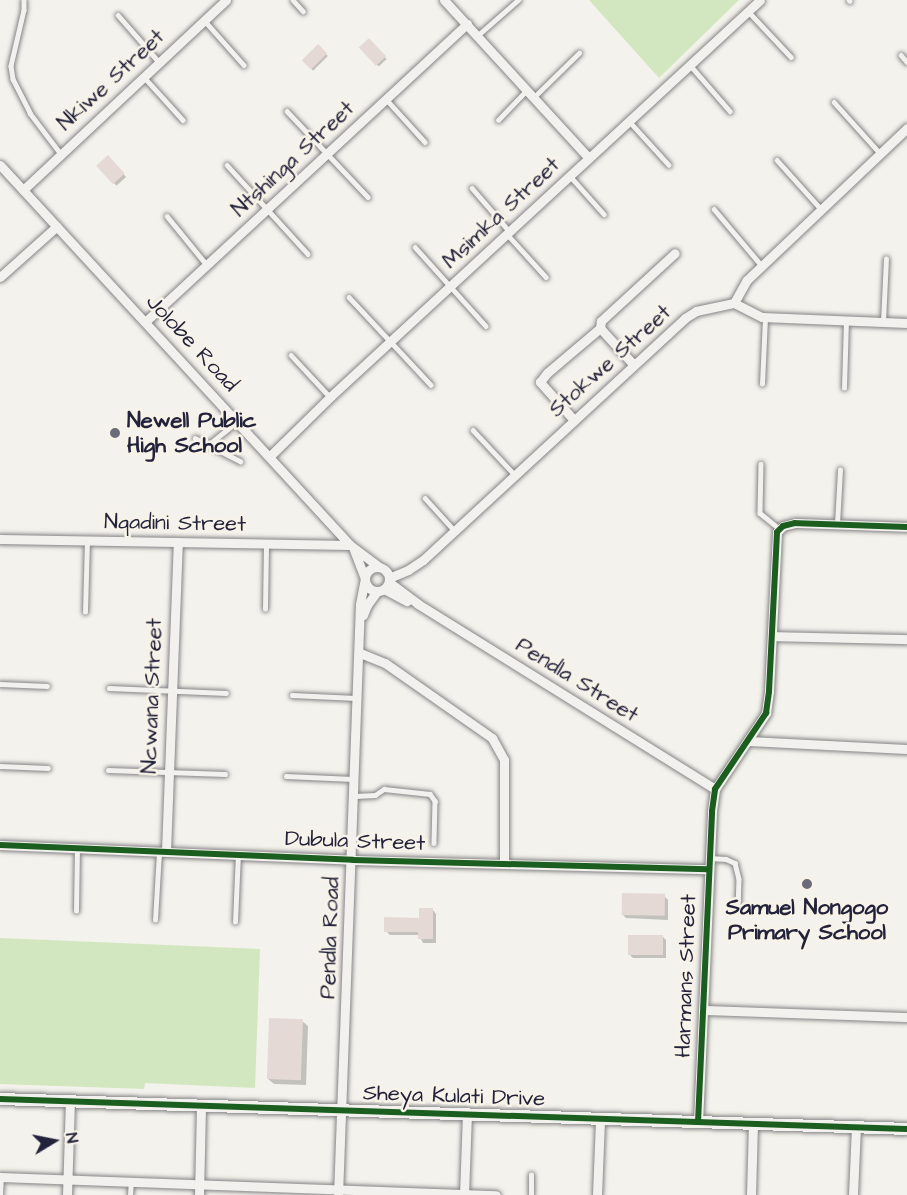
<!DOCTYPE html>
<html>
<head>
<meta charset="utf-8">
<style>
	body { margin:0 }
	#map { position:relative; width:907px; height:1195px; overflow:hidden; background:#f4f2ec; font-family:"Architects Daughter",sans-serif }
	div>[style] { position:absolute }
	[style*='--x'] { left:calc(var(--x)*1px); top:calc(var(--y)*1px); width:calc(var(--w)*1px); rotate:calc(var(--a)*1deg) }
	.green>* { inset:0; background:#d2e7bf }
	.shadow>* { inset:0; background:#0003; transform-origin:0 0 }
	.building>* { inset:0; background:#e5d9d5; transform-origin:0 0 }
	.roads { filter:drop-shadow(0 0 2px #858486) drop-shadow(0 0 2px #858486) }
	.lane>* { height:4.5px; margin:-2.25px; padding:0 2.25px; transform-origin:2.25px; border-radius:2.25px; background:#f2f1ed }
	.street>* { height:9px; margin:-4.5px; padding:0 4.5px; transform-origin:4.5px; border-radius:4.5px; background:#f2f1ed }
	.street>.ring { margin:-4.5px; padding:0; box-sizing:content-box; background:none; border:9px solid #f2f1ed; border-radius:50% }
	.secondary>* { height:12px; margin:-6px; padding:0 6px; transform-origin:6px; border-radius:6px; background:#f2f1ed }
	.cycleway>* { height:6px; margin:-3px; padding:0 3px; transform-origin:3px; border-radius:3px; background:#1b5e20 }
	.dots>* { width:16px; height:16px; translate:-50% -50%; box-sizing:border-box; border:3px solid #f7f3e8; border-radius:50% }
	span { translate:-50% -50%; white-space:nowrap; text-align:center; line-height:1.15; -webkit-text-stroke:5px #f7f3e8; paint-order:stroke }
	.street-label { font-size:22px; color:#22223b }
	.poi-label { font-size:22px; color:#22223b; font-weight:700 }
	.left { translate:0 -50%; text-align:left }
	.north { position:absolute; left:24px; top:1111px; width:60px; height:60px; -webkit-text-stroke:4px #f7f3e8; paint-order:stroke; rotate:80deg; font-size:16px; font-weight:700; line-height:24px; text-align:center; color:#22223b }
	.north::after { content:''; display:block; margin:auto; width:21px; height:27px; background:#22223b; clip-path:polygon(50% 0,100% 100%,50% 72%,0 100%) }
</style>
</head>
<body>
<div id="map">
	<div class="green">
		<i style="clip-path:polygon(589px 0,739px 0,659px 78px)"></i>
		<i style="clip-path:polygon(0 938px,260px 949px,255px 1088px,145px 1083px,144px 1089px,0 1084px)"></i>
	</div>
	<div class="shadow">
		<i style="left:369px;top:40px;width:26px;height:11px;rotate:47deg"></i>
		<i style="left:318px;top:46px;width:14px;height:21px;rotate:45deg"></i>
		<i style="left:108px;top:157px;width:27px;height:13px;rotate:48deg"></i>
		<i style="clip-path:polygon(664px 896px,668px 900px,668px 920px,626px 918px,623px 915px)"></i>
		<i style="clip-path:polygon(433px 910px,436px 914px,436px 943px,423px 943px,419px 935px,390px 935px,386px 931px,420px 919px)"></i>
		<i style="clip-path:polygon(662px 936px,666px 940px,666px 958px,633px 958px,629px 954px)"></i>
		<i style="clip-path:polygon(302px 1021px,308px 1026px,306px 1085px,274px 1084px,268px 1079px)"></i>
	</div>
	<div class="building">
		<i style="left:369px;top:38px;width:25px;height:14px;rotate:47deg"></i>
		<i style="left:318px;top:44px;width:13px;height:23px;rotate:45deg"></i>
		<i style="left:108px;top:155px;width:25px;height:16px;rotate:48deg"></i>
		<i style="left:622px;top:893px;width:43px;height:22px;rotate:1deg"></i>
		<i style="clip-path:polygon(419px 908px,433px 908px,433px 939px,418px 939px,418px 932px,384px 932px,384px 917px,419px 918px)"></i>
		<i style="left:628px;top:935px;width:35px;height:20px"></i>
		<i style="left:269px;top:1018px;width:34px;height:61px;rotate:2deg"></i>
	</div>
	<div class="roads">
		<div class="lane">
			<i style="--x:24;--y:0;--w:10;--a:90"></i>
			<i style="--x:24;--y:10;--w:57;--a:103.1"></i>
			<i style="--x:11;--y:66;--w:13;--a:81"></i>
			<i style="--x:13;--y:79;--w:38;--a:63"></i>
			<i style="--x:30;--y:113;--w:51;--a:52.9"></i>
			<i style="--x:293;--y:0;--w:15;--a:48"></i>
			<i style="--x:849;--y:0;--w:1;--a:45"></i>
			<i style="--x:748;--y:11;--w:63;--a:46.9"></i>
			<i style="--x:118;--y:15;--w:62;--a:48.9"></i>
			<i style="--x:204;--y:20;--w:60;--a:48.4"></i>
			<i style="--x:477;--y:36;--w:55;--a:-41.3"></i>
			<i style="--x:901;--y:55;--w:9;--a:49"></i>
			<i style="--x:690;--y:65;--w:61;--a:49"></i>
			<i style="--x:144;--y:77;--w:58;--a:47.8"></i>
			<i style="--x:534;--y:97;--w:63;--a:-44.4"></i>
			<i style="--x:386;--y:99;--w:58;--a:47.8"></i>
			<i style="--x:834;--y:102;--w:69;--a:48"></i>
			<i style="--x:287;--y:111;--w:118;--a:46.7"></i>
			<i style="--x:498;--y:120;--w:42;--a:-46"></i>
			<i style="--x:629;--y:121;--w:59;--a:47.7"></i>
			<i style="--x:777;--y:160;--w:66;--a:48.1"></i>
			<i style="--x:227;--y:165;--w:120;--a:47.7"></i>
			<i style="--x:570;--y:176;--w:51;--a:48.2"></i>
			<i style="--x:472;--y:188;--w:58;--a:49.2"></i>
			<i style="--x:714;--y:209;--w:75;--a:49.9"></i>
			<i style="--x:167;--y:216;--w:63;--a:50.8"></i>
			<i style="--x:507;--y:234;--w:58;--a:47.8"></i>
			<i style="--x:415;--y:247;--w:106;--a:48.1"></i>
			<i style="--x:349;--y:297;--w:120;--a:47"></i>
			<i style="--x:883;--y:322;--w:63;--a:-87.3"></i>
			<i style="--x:291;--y:355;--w:57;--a:47.1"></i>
			<i style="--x:762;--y:384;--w:66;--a:-87.4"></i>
			<i style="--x:844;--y:388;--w:67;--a:-88.3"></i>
			<i style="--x:473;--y:430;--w:60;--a:47"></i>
			<i style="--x:195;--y:438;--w:51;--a:27.1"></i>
			<i style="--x:208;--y:445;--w:38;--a:-39"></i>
			<i style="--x:761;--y:464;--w:49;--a:91.2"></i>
			<i style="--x:760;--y:513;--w:26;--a:39"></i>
			<i style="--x:425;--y:498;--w:43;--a:47.8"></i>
			<i style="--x:837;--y:524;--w:54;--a:-86.8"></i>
			<i style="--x:265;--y:609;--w:65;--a:-89.1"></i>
			<i style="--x:85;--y:612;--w:71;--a:-88.4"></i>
			<i style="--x:0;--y:684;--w:47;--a:2.4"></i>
			<i style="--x:109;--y:688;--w:117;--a:2.4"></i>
			<i style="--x:292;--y:695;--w:64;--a:2.7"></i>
			<i style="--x:0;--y:766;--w:48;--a:2.4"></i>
			<i style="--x:108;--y:770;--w:117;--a:2"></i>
			<i style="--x:286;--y:776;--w:67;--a:2.6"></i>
			<i style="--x:355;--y:796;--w:20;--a:-3"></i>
			<i style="--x:375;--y:795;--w:11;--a:-34"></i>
			<i style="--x:384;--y:789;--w:46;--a:6.2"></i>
			<i style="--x:430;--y:794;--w:9;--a:54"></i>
			<i style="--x:435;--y:801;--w:42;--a:91.4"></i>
			<i style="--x:709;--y:858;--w:17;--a:3"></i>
			<i style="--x:726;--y:859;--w:10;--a:24"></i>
			<i style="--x:735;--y:863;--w:16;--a:76"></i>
			<i style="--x:739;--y:879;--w:27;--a:92"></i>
			<i style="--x:76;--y:911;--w:63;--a:-89.1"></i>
			<i style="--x:155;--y:920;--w:67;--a:-86.6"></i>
			<i style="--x:235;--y:922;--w:68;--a:-87.5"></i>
			<i style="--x:0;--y:1195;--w:18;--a:-87"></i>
			<i style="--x:130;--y:1195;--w:13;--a:-86"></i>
			<i style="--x:531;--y:1195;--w:20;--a:-90"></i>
		</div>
		<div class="street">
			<i style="--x:444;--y:0;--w:214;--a:47.5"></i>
			<i style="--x:0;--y:165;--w:517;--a:47.35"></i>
			<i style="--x:350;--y:545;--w:36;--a:37"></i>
			<i style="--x:23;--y:190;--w:278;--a:-43.1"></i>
			<i style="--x:0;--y:277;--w:76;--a:-41.8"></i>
			<i style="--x:734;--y:303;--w:31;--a:27"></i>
			<i style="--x:762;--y:317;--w:145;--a:2.4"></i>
			<i style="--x:145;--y:322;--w:439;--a:-42.8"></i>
			<i style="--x:600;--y:328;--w:7;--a:-82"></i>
			<i style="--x:601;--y:321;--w:100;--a:-42.6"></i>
			<i style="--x:573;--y:419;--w:50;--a:-131.7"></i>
			<i style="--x:540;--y:382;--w:11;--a:-52"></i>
			<i style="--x:547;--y:373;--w:70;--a:-40.3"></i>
			<i style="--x:600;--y:328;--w:49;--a:47.5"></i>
			<i style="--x:270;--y:456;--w:84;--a:-44.5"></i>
			<i style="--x:330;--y:397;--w:585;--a:-42.71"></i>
			<i style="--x:0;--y:539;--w:350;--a:1"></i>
			<i style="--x:354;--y:550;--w:30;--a:69"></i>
			<i class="ring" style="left:365px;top:567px;width:15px;height:15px"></i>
			<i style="--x:389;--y:578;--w:21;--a:-23"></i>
			<i style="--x:408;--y:570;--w:18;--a:-34"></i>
			<i style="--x:423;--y:560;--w:357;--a:-42.7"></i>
			<i style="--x:685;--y:318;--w:13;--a:-32"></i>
			<i style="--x:696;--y:311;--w:39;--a:-12"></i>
			<i style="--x:734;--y:303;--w:26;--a:-61"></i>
			<i style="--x:747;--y:280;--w:221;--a:-43.5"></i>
			<i style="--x:389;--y:582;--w:36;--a:37"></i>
			<i style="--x:418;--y:604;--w:350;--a:31.9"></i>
			<i style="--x:384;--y:589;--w:26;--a:28"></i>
			<i style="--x:363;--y:615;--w:11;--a:-68"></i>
			<i style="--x:367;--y:605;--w:17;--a:-54"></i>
			<i style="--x:772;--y:636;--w:135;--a:1.3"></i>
			<i style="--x:360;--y:653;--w:27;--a:22"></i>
			<i style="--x:385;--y:663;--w:131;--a:35"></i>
			<i style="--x:492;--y:738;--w:25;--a:61"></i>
			<i style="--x:504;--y:760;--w:104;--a:90"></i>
			<i style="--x:748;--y:741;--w:159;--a:2.9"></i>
			<i style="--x:0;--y:845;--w:353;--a:2.4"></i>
			<i style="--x:353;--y:860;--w:355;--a:1.5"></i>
			<i style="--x:166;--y:851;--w:308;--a:-87.8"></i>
			<i style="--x:703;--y:1010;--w:204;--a:2"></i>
			<i style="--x:698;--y:1122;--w:311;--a:-87.4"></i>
			<i style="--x:712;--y:811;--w:22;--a:-82"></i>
			<i style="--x:715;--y:789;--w:92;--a:-56.1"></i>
			<i style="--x:766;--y:713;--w:22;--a:-82"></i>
			<i style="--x:769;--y:691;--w:159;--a:-87.1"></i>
			<i style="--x:777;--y:532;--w:8;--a:-45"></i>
			<i style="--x:783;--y:526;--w:12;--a:-14"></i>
			<i style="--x:795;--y:523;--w:112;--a:2"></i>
			<i style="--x:0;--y:1177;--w:496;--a:2.1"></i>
			<i style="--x:67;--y:1195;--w:94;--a:-88.2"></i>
			<i style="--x:199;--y:1195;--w:90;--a:-88.7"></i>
			<i style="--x:338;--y:1195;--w:591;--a:-87.87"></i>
			<i style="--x:360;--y:604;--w:25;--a:-79"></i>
			<i style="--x:464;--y:1195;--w:80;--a:-87.9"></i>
			<i style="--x:597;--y:1195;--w:76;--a:-87.7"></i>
			<i style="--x:751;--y:1195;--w:71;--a:-88.4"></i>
			<i style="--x:853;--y:1195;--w:68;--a:-87.5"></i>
		</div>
		<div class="secondary">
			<i style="--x:0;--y:1099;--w:907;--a:1.89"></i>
		</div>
	</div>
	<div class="cycleway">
		<i style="--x:0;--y:845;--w:353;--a:2.4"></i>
		<i style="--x:353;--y:860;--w:355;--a:1.5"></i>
		<i style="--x:0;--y:1099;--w:907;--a:1.89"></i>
		<i style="--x:698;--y:1122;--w:311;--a:-87.4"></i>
		<i style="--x:712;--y:811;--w:22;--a:-82"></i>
		<i style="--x:715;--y:789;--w:92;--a:-56.1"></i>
		<i style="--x:766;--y:713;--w:22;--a:-82"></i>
		<i style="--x:769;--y:691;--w:159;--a:-87.1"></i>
		<i style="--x:777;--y:532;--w:8;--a:-45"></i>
		<i style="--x:783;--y:526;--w:12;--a:-14"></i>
		<i style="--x:795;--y:523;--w:112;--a:2"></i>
	</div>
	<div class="dots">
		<i style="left:115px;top:433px;background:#6c6b79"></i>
		<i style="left:807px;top:884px;background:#6c6b79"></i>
	</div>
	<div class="street-label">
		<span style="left:111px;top:80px;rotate:-43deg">Nkiwe Street</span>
		<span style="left:293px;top:159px;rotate:-43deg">Ntshinga Street</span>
		<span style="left:501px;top:213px;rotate:-43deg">Msimka Street</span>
		<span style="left:192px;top:343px;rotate:47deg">Jolobe Road</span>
		<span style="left:610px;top:361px;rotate:-42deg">Stokwe Street</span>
		<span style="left:175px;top:523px;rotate:1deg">Nqadini Street</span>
		<span style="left:577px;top:680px;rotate:32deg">Pendla Street</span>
		<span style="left:152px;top:696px;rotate:-88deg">Ncwana Street</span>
		<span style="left:355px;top:841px;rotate:2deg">Dubula Street</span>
		<span style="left:330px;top:938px;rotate:-88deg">Pendla Road</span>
		<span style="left:686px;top:976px;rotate:-88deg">Harmans Street</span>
		<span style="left:454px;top:1096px;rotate:2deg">Sheya Kulati Drive</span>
	</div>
	<div class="poi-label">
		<span class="left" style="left:127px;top:433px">Newell Public<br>High School</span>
		<span style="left:807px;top:920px">Samuel Nongogo<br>Primary School</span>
	</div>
	<div class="north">N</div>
</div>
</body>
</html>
